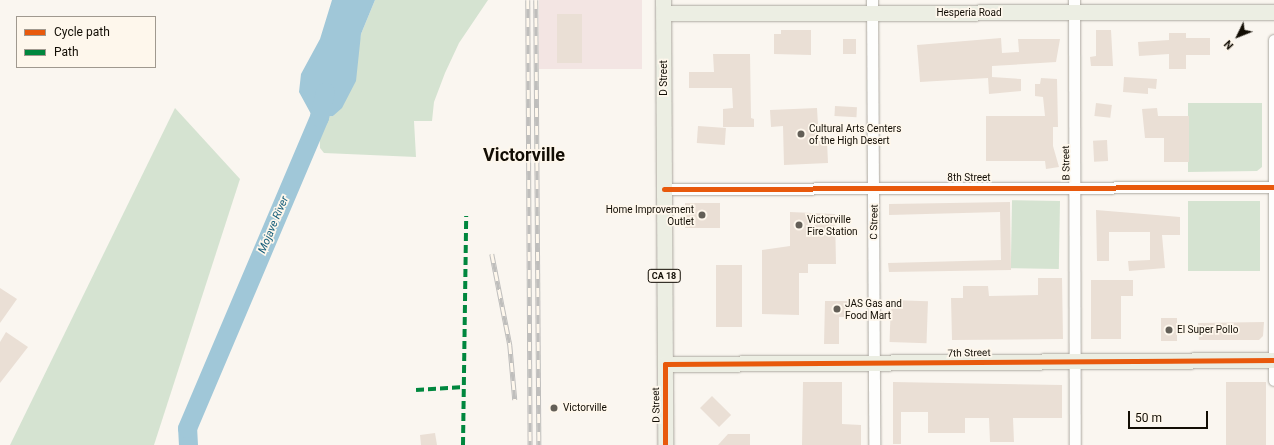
<!DOCTYPE html>
<html>
<head>
<meta charset="utf-8">
<style>
	body { margin:0 }
	#map { position:relative; width:1274px; height:445px; overflow:hidden; background:#faf6f0; font-family:Roboto,sans-serif }
	div>[style] { position:absolute }
	[style*='--x'] { left:calc(var(--x)*1px); top:calc(var(--y)*1px); width:calc(var(--w)*1px); rotate:calc(var(--a)*1deg) }
	.industrial>* { inset:0; background:#f3e5e3; transform-origin:0 0 }
	.green>* { inset:0; background:#d5e3d1; transform-origin:0 0 }
	.water>* { inset:0; background:#a0c7d8 }
	.river>* { height:19px; margin:-9.5px; padding:0 9.5px; transform-origin:9.5px; border-radius:9.5px; background:#a0c7d8 }
	.building>* { inset:0; background:#eadfd5; transform-origin:0 0 }
	.roads { filter:drop-shadow(0 0 1px #aba79f) drop-shadow(0 0 1px #aba79f) }
	.minor>* { height:11px; margin:-5.5px; padding:0 5.5px; transform-origin:5.5px; border-radius:5.5px; background:#fefefd }
	.major>* { height:15px; margin:-7.5px; padding:0 7.5px; transform-origin:7.5px; border-radius:7.5px; background:#eceee3 }
	.rail>* { height:4.5px; margin-top:-2.25px; transform-origin:0; background:repeating-linear-gradient(90deg,#fef7ec 0 9px,#bfbebc 0 18px); box-sizing:border-box; border-block:1px solid #bfbebc }
	.quiet>* { height:4px; margin-top:-2px; transform-origin:0; background:repeating-linear-gradient(90deg,#00873e 0 8px,transparent 0 12px) }
	.cycleway>* { height:5px; margin:-2.5px; padding:0 2.5px; transform-origin:2.5px; border-radius:2.5px; background:#e8590c }
	.dots>* { width:11px; height:11px; translate:-50% -50%; box-sizing:border-box; border:2px solid #fef7ec; border-radius:50% }
	span { translate:-50% -50%; white-space:nowrap; text-align:center; line-height:1.15; -webkit-text-stroke:3.5px #fef7ec; paint-order:stroke }
	.shield-label span { padding:1px 3px; background:#fef7ec; border:1px solid; border-radius:3px; -webkit-text-stroke-width:0 }
	.shield-label { font-size:9px; color:#120d04; font-weight:700 }
	.street-label { font-size:10px; color:#120d04 }
	.poi-label { font-size:10px; color:#120d04 }
	.left { translate:0 -50%; text-align:left }
	.right { translate:-100% -50%; text-align:right }
	.water-label { font-size:11px; color:#165e7a; font-style:italic }
	.town-label { font-size:18px; color:#120d04; font-weight:700 }
	.legend { position:absolute; left:16px; top:16px; width:140px; height:52px; box-sizing:border-box; background:#fef7ec; border:1px solid #a0998f; margin:0; padding:5px 7px; list-style:none; font-size:12px; color:#120d04 }
	.legend li { display:flex; align-items:center; gap:8px; height:20px }
	.legend b { width:20px; border:1px solid #a0998f }
	.north { position:absolute; left:1218px; top:16px; width:40px; height:40px; -webkit-text-stroke:3px #fef7ec; paint-order:stroke; rotate:227deg; font-size:11px; font-weight:700; line-height:16px; text-align:center; color:#120d04 }
	.north::after { content:''; display:block; margin:auto; width:14px; height:18px; background:#120d04; clip-path:polygon(50% 0,100% 100%,50% 72%,0 100%) }
	.scale { position:absolute; left:1128px; top:411px; width:80px; height:18px; box-sizing:border-box; border:2px solid #120d04; border-top:0; padding-left:5px; font-size:12px; line-height:14px; white-space:nowrap; color:#120d04; -webkit-text-stroke:3px #fef7ec; paint-order:stroke }
</style>
</head>
<body>
<div id="map">
	<div class="industrial">
		<i style="left:539px;top:0;width:103px;height:69px"></i>
	</div>
	<div class="green">
		<i style="clip-path:polygon(375px 0,488px 0,459px 43px,445px 73px,434px 102px,432px 121px,414px 121px,416px 157px,324px 153px,320px 148px,319px 117px,333px 116px,348px 95px,361px 34px)"></i>
		<i style="clip-path:polygon(1188px 103px,1262px 103px,1262px 167px,1257px 171px,1188px 172px)"></i>
		<i style="clip-path:polygon(175px 108px,240px 179px,154px 445px,10px 445px)"></i>
		<i style="left:1060px;top:201px;width:68px;height:48px;rotate:91deg"></i>
		<i style="left:1188px;top:201px;width:72px;height:70px"></i>
	</div>
	<div class="water">
		<i style="clip-path:polygon(332px 0,375px 0,361px 34px,356px 81px,342px 108px,333px 116px,319px 117px,311px 114px,299px 92px,301px 74px,320px 39px)"></i>
	</div>
	<div class="river">
		<i style="--x:188;--y:445;--w:17;--a:-93"></i>
		<i style="--x:187;--y:428;--w:338;--a:-67"></i>
		<i style="--x:319;--y:117;--w:26;--a:-77"></i>
	</div>
	<div class="building">
		<i style="left:557px;top:14px;width:25px;height:49px"></i>
		<i style="clip-path:polygon(781px 30px,811px 30px,811px 55px,774px 54px,774px 34px,781px 34px)"></i>
		<i style="clip-path:polygon(1096px 30px,1111px 30px,1113px 66px,1091px 66px,1090px 57px,1096px 56px)"></i>
		<i style="clip-path:polygon(1169px 33px,1186px 33px,1186px 38px,1210px 38px,1210px 55px,1186px 55px,1186px 69px,1169px 69px,1169px 54px,1139px 56px,1138px 42px,1169px 40px)"></i>
		<i style="clip-path:polygon(1001px 38px,1002px 53px,1019px 52px,1018px 39px,1060px 39px,1056px 62px,992px 66px,992px 77px,1021px 79px,1021px 91px,989px 94px,988px 78px,920px 82px,917px 45px)"></i>
		<i style="left:843px;top:39px;width:13px;height:15px"></i>
		<i style="clip-path:polygon(713px 54px,750px 54px,751px 118px,754px 119px,754px 127px,723px 127px,723px 109px,733px 108px,732px 88px,689px 88px,689px 72px,714px 72px)"></i>
		<i style="clip-path:polygon(1124px 77px,1157px 79px,1156px 89px,1148px 88px,1148px 94px,1123px 92px)"></i>
		<i style="clip-path:polygon(1041px 78px,1057px 79px,1058px 127px,1053px 127px,1053px 146px,1059px 167px,1046px 169px,1045px 161px,986px 161px,986px 116px,1045px 116px,1043px 97px,1035px 96px,1035px 84px,1040px 84px)"></i>
		<i style="left:1096px;top:103px;width:16px;height:13px;rotate:7deg"></i>
		<i style="left:835px;top:106px;width:22px;height:10px;rotate:3deg"></i>
		<i style="clip-path:polygon(817px 108px,819px 141px,827px 141px,828px 163px,784px 165px,783px 126px,771px 127px,770px 110px)"></i>
		<i style="clip-path:polygon(1157px 108px,1158px 116px,1189px 116px,1189px 162px,1164px 162px,1164px 138px,1145px 138px,1142px 109px)"></i>
		<i style="left:698px;top:126px;width:28px;height:17px;rotate:4deg"></i>
		<i style="left:1107px;top:140px;width:21px;height:14px;rotate:87deg"></i>
		<i style="clip-path:polygon(1010px 202px,1011px 270px,889px 272px,888px 263px,1001px 260px,1000px 212px,889px 215px,889px 204px)"></i>
		<i style="left:685px;top:203px;width:35px;height:25px"></i>
		<i style="clip-path:polygon(1096px 210px,1180px 217px,1180px 235px,1162px 235px,1165px 268px,1129px 271px,1128px 261px,1150px 260px,1150px 232px,1109px 232px,1109px 261px,1097px 261px)"></i>
		<i style="clip-path:polygon(790px 212px,835px 214px,836px 264px,808px 264px,808px 273px,799px 273px,799px 315px,762px 314px,762px 250px,790px 246px)"></i>
		<i style="left:716px;top:265px;width:26px;height:62px"></i>
		<i style="clip-path:polygon(1038px 278px,1062px 278px,1063px 339px,952px 340px,951px 298px,963px 298px,963px 286px,988px 286px,989px 296px,1038px 295px)"></i>
		<i style="clip-path:polygon(1091px 280px,1133px 280px,1133px 296px,1121px 296px,1121px 339px,1091px 339px)"></i>
		<i style="clip-path:polygon(0 288px,17px 299px,0 323px)"></i>
		<i style="left:891px;top:300px;width:37px;height:42px;rotate:2deg"></i>
		<i style="clip-path:polygon(825px 301px,848px 301px,848px 317px,839px 317px,839px 344px,824px 344px)"></i>
		<i style="left:1161px;top:318px;width:16px;height:23px"></i>
		<i style="clip-path:polygon(1264px 322px,1263px 336px,1259px 340px,1199px 340px,1198px 323px)"></i>
		<i style="clip-path:polygon(6px 332px,28px 347px,0 383px,0 342px)"></i>
		<i style="clip-path:polygon(803px 382px,842px 382px,842px 424px,861px 425px,861px 445px,802px 445px)"></i>
		<i style="clip-path:polygon(893px 382px,1062px 385px,1062px 418px,1013px 418px,1014px 442px,990px 442px,989px 418px,965px 418px,965px 433px,928px 433px,928px 412px,901px 412px,901px 444px,893px 444px)"></i>
		<i style="left:1226px;top:382px;width:40px;height:63px"></i>
		<i style="left:712px;top:396px;width:27px;height:17px;rotate:45deg"></i>
		<i style="clip-path:polygon(435px 433px,437px 445px,421px 445px,420px 435px)"></i>
		<i style="clip-path:polygon(728px 434px,750px 434px,750px 445px,718px 445px)"></i>
	</div>
	<div class="roads">
		<div class="minor">
			<i style="--x:872;--y:0;--w:445;--a:89.7"></i>
			<i style="--x:1074;--y:0;--w:445;--a:89.9"></i>
			<i style="--x:1274;--y:40;--w:340;--a:90"></i>
			<i style="--x:664;--y:189;--w:610;--a:-0.19"></i>
		</div>
		<div class="major">
			<i style="--x:663;--y:0;--w:445;--a:89.7"></i>
			<i style="--x:664;--y:13;--w:610;--a:-0.09"></i>
			<i style="--x:665;--y:364;--w:609;--a:-0.38"></i>
		</div>
	</div>
	<div class="rail">
		<i style="--x:528;--y:0;--w:445;--a:89.7"></i>
		<i style="--x:536;--y:0;--w:445;--a:89.6"></i>
		<i style="--x:492;--y:254;--w:93;--a:78.8"></i>
		<i style="--x:510;--y:345;--w:55;--a:84.8"></i>
	</div>
	<div class="quiet">
		<i style="--x:416;--y:390;--w:48;--a:-3.6"></i>
		<i style="--x:463;--y:445;--w:229;--a:-89.2"></i>
	</div>
	<div class="cycleway">
		<i style="--x:664;--y:189;--w:610;--a:-0.19"></i>
		<i style="--x:665;--y:445;--w:81;--a:-90"></i>
		<i style="--x:665;--y:364;--w:609;--a:-0.38"></i>
	</div>
	<div class="dots">
		<i style="left:801px;top:134px;background:#635f57"></i>
		<i style="left:702px;top:215px;background:#635f57"></i>
		<i style="left:799px;top:225px;background:#635f57"></i>
		<i style="left:837px;top:309px;background:#635f57"></i>
		<i style="left:1169px;top:330px;background:#635f57"></i>
		<i style="left:554px;top:408px;background:#635f57"></i>
	</div>
	<div class="shield-label">
		<span style="left:664px;top:276px">CA 18</span>
	</div>
	<div class="street-label">
		<span style="left:969px;top:13px">Hesperia Road</span>
		<span style="left:664px;top:78px;rotate:-90deg">D Street</span>
		<span style="left:1066px;top:163px;rotate:-91deg">B Street</span>
		<span style="left:969px;top:178px">8th Street</span>
		<span style="left:874px;top:222px;rotate:-89deg">C Street</span>
		<span style="left:969px;top:353px;rotate:-1deg">7th Street</span>
		<span style="left:656px;top:405px;rotate:-91deg">D Street</span>
	</div>
	<div class="poi-label">
		<span class="left" style="left:809px;top:134px">Cultural Arts Centers<br>of the High Desert</span>
		<span class="right" style="left:694px;top:215px">Home Improvement<br>Outlet</span>
		<span class="left" style="left:807px;top:225px">Victorville<br>Fire Station</span>
		<span class="left" style="left:845px;top:309px">JAS Gas and<br>Food Mart</span>
		<span class="left" style="left:1177px;top:330px">El Super Pollo</span>
		<span class="left" style="left:563px;top:408px">Victorville</span>
	</div>
	<div class="water-label">
		<span style="left:274px;top:225px;rotate:-67deg">Mojave River</span>
	</div>
	<div class="town-label">
		<span style="left:524px;top:155px">Victorville</span>
	</div>
	<ul class="legend">
	<li><b style="height:5px;background:#e8590c"></b>Cycle path</li>
	<li><b style="height:5px;background:#00873e"></b>Path</li>
	</ul>
	<div class="north">N</div>
	<div class="scale">50 m</div>
</div>
</body>
</html>
